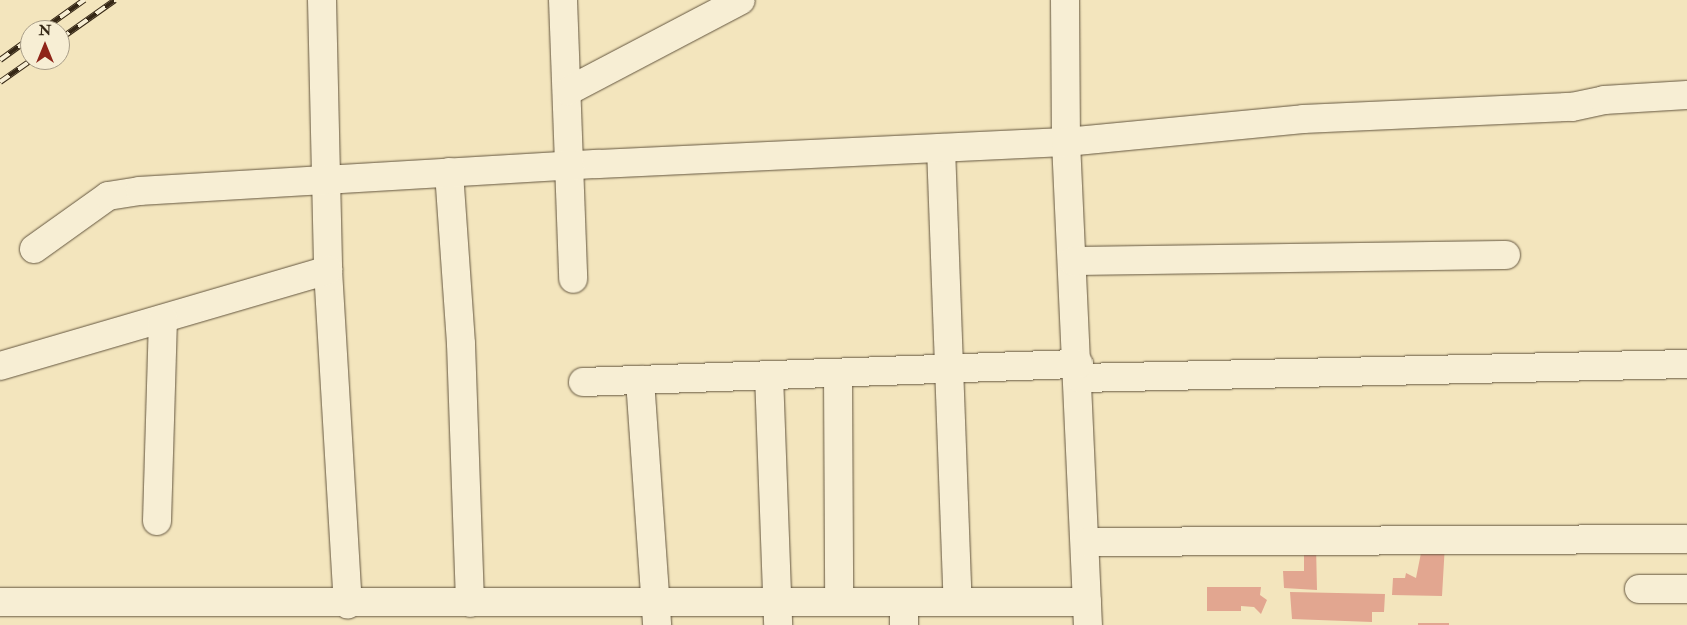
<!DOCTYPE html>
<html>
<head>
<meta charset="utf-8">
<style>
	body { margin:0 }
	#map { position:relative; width:1687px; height:625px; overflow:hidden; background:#f3e5bd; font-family:"IM FELL Double Pica",serif }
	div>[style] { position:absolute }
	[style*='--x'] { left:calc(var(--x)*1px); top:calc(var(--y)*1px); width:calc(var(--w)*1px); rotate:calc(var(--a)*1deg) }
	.building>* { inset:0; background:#e2a690; transform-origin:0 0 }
	.roads { filter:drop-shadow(0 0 1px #64563f) drop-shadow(0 0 1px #64563f) }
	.minor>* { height:28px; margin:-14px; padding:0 14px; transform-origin:14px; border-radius:14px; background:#f7eed4 }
	.rail>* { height:5.5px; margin-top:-2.75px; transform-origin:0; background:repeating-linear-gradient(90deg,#f7eed4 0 11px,#352715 0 22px); box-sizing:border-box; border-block:1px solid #352715 }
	span { translate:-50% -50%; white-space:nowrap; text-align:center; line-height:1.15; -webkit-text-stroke:4px #f7eed4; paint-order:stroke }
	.north { position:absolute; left:20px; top:20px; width:50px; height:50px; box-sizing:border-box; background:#f7eed4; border:1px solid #a99e88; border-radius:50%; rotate:0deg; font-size:14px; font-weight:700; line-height:20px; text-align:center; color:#352715 }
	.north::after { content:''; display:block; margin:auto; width:18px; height:22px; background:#8f2418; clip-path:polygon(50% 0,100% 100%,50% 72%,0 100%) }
</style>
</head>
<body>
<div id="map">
	<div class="building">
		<i style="clip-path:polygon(1423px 543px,1445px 544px,1442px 596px,1392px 595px,1393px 578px,1405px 578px,1406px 573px,1416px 578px)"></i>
		<i style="clip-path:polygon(1304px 544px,1316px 545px,1317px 590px,1284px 588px,1283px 571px,1304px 571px)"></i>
		<i style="clip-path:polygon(1207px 587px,1261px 587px,1260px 595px,1267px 600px,1261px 614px,1254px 607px,1241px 606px,1241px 611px,1207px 611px)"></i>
		<i style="clip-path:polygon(1290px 592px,1385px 594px,1384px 612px,1372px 612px,1372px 622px,1292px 619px)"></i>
		<i style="left:1418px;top:623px;width:31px;height:2px"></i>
	</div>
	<div class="roads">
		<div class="minor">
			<i style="--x:322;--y:0;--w:270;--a:88.7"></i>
			<i style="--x:328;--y:270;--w:335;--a:86.6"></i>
			<i style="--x:563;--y:0;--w:279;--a:87.9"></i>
			<i style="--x:1065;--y:0;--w:142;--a:89.6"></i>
			<i style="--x:1066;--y:142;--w:484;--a:87.4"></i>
			<i style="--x:568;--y:91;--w:195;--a:-27.7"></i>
			<i style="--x:941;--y:148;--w:454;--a:87.9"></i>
			<i style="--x:449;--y:172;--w:172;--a:86"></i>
			<i style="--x:461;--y:344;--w:259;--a:88"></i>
			<i style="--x:34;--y:249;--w:91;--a:-35.6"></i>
			<i style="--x:108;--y:196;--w:32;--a:-9"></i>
			<i style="--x:140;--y:191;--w:458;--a:-3.4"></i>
			<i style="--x:597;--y:164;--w:470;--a:-2.7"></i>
			<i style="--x:1066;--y:142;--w:238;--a:-5.5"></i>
			<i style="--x:1303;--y:119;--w:269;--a:-2.6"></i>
			<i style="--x:1572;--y:107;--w:33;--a:-12"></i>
			<i style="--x:1604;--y:100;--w:83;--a:-3.4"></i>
			<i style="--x:1073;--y:261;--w:433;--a:-0.8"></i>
			<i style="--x:0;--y:366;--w:342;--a:-16.3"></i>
			<i style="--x:838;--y:373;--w:229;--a:89.7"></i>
			<i style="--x:769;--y:375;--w:250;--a:87.9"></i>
			<i style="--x:1080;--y:378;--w:607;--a:-1.32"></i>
			<i style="--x:640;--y:380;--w:246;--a:86"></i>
			<i style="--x:583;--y:382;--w:496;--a:-2.1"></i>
			<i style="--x:157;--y:521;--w:202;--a:-88.3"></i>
			<i style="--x:1085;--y:542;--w:601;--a:-0.29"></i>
			<i style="--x:1639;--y:589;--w:48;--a:0"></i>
			<i style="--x:0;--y:602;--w:1087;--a:0"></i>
			<i style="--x:904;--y:625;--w:23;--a:-90"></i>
		</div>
	</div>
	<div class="rail">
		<i style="--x:42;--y:30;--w:52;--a:-35.5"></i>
		<i style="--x:60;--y:39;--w:67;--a:-35.3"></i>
		<i style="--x:0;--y:60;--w:37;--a:-36"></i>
		<i style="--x:0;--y:82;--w:38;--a:-35"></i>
	</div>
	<div class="north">N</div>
</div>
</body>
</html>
